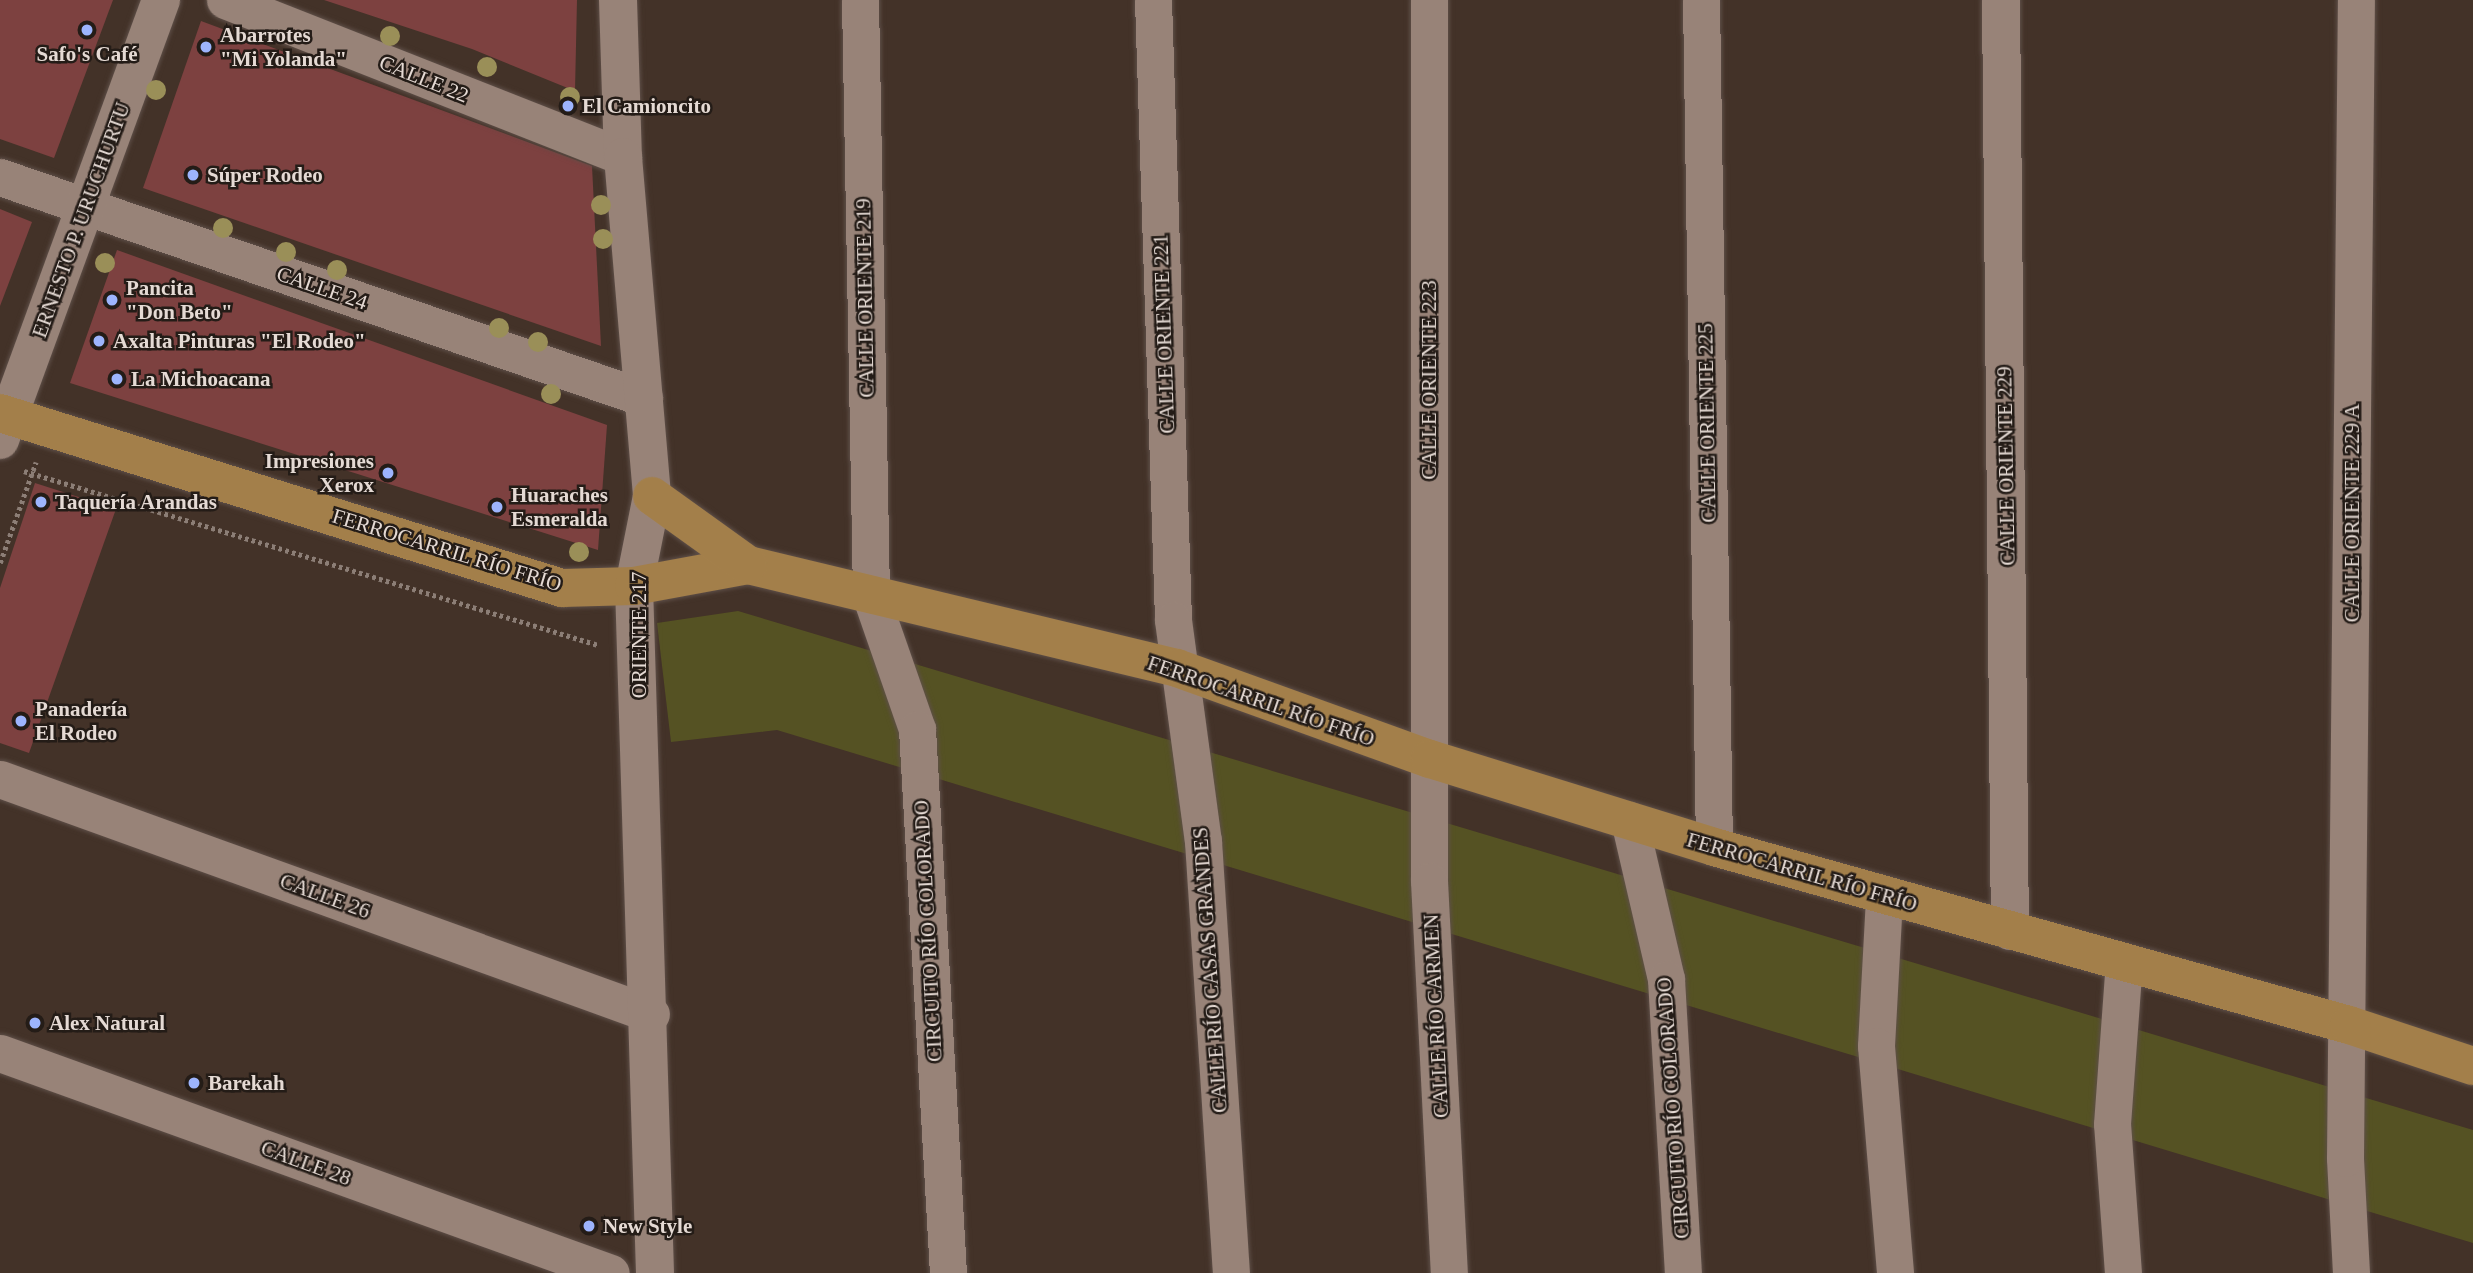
<!DOCTYPE html>
<html>
<head>
<meta charset="utf-8">
<style>
	body { margin:0 }
	#map { position:relative; width:2473px; height:1273px; overflow:hidden; background:#433228; font-family:"Times New Roman",serif }
	div>[style] { position:absolute }
	[style*='--x'] { left:calc(var(--x)*1px); top:calc(var(--y)*1px); width:calc(var(--w)*1px); rotate:calc(var(--a)*1deg) }
	.green>* { inset:0; background:#555223 }
	.building>* { inset:0; background:#7d4140 }
	.path>* { height:4.5px; margin-top:-2.25px; transform-origin:0; background:repeating-linear-gradient(90deg,#8c7e76 0 3.5px,transparent 0 7px) }
	.roads { filter:drop-shadow(0 0 2px #5e4f48) drop-shadow(0 0 2px #5e4f48) }
	.minor>* { height:37px; margin:-18.5px; padding:0 18.5px; transform-origin:18.5px; border-radius:18.5px; background:#988378 }
	.tertiary>* { height:38px; margin:-19px; padding:0 19px; transform-origin:19px; border-radius:19px; background:#988378 }
	.primary>* { height:38px; margin:-19px; padding:0 19px; transform-origin:19px; border-radius:19px; background:#a37f4a }
	.trees>* { width:20px; height:20px; margin:-10px; border-radius:50%; background:#9a8f58 }
	.dots>* { width:19px; height:19px; translate:-50% -50%; box-sizing:border-box; border:4px solid #241c17; border-radius:50% }
	span { translate:-50% -50%; white-space:nowrap; text-align:center; line-height:1.15; -webkit-text-stroke:5px #241c17; paint-order:stroke }
	.poi-label { font-size:21px; color:#e5dad4; font-weight:700 }
	.left { translate:0 -50%; text-align:left }
	.right { translate:-100% -50%; text-align:right }
	.street-label { font-size:21px; color:#e5dad4 }
</style>
</head>
<body>
<div id="map">
	<div class="green">
		<i style="clip-path:polygon(738px 611px,2473px 1130px,2473px 1243px,777px 730px,671px 742px,657px 623px)"></i>
	</div>
	<div class="building">
		<i style="clip-path:polygon(0 0,113px 0,54px 158px,0 139px)"></i>
		<i style="clip-path:polygon(324px 0,577px 0,575px 91px,472px 49px)"></i>
		<i style="clip-path:polygon(201px 21px,592px 166px,601px 346px,143px 188px)"></i>
		<i style="clip-path:polygon(0 209px,32px 222px,0 306px)"></i>
		<i style="clip-path:polygon(117px 250px,607px 425px,598px 550px,70px 383px)"></i>
		<i style="clip-path:polygon(35px 483px,116px 509px,29px 753px,0 743px,0 588px)"></i>
	</div>
	<div class="path">
		<i style="--x:24;--y:471;--w:600;--a:16.86"></i>
		<i style="--x:0;--y:563;--w:107;--a:-70.4"></i>
	</div>
	<div class="roads">
		<div class="minor">
			<i style="--x:225;--y:0;--w:428;--a:21.5"></i>
			<i style="--x:860;--y:0;--w:597;--a:88.94"></i>
			<i style="--x:871;--y:597;--w:140;--a:70.8"></i>
			<i style="--x:917;--y:729;--w:545;--a:86.74"></i>
			<i style="--x:1153;--y:0;--w:620;--a:88.15"></i>
			<i style="--x:1173;--y:620;--w:223;--a:82.3"></i>
			<i style="--x:1203;--y:841;--w:433;--a:86.3"></i>
			<i style="--x:1429;--y:0;--w:881;--a:90"></i>
			<i style="--x:1429;--y:881;--w:393;--a:87.1"></i>
			<i style="--x:1701;--y:0;--w:847;--a:89.12"></i>
			<i style="--x:0;--y:177;--w:681;--a:18.94"></i>
			<i style="--x:0;--y:779;--w:692;--a:19.85"></i>
			<i style="--x:1629;--y:820;--w:163;--a:76.9"></i>
			<i style="--x:1666;--y:979;--w:294;--a:86.7"></i>
			<i style="--x:1884;--y:898;--w:148;--a:93.1"></i>
			<i style="--x:1876;--y:1046;--w:228;--a:85.2"></i>
			<i style="--x:0;--y:1053;--w:649;--a:19.8"></i>
			<i style="--x:2123;--y:1273;--w:149;--a:-94.2"></i>
			<i style="--x:2112;--y:1124;--w:163;--a:-85.8"></i>
			<i style="--x:2351;--y:1273;--w:115;--a:-93"></i>
			<i style="--x:2345;--y:1158;--w:1158;--a:-89.46"></i>
		</div>
		<div class="tertiary">
			<i style="--x:618;--y:0;--w:157;--a:88.2"></i>
			<i style="--x:623;--y:157;--w:340;--a:85.1"></i>
			<i style="--x:652;--y:496;--w:92;--a:101.3"></i>
			<i style="--x:634;--y:586;--w:687;--a:88.25"></i>
			<i style="--x:2001;--y:0;--w:931;--a:89.45"></i>
			<i style="--x:0;--y:440;--w:469;--a:-69.9"></i>
		</div>
		<div class="primary">
			<i style="--x:0;--y:413;--w:589;--a:17.3"></i>
			<i style="--x:562;--y:588;--w:72;--a:-1.6"></i>
			<i style="--x:634;--y:586;--w:116;--a:-10.4"></i>
			<i style="--x:748;--y:565;--w:441;--a:13.5"></i>
			<i style="--x:1177;--y:668;--w:269;--a:19.8"></i>
			<i style="--x:1430;--y:759;--w:297;--a:17.2"></i>
			<i style="--x:1714;--y:847;--w:659;--a:15.66"></i>
			<i style="--x:2349;--y:1025;--w:131;--a:18.3"></i>
			<i style="--x:652;--y:496;--w:118;--a:35.7"></i>
		</div>
	</div>
	<div class="trees">
		<i style="left:390px;top:36px"></i>
		<i style="left:487px;top:67px"></i>
		<i style="left:156px;top:90px"></i>
		<i style="left:570px;top:97px"></i>
		<i style="left:601px;top:205px"></i>
		<i style="left:223px;top:228px"></i>
		<i style="left:603px;top:239px"></i>
		<i style="left:286px;top:252px"></i>
		<i style="left:105px;top:263px"></i>
		<i style="left:337px;top:270px"></i>
		<i style="left:499px;top:328px"></i>
		<i style="left:538px;top:342px"></i>
		<i style="left:551px;top:394px"></i>
		<i style="left:579px;top:552px"></i>
	</div>
	<div class="dots">
		<i style="left:87px;top:30px;background:#9db4fd"></i>
		<i style="left:206px;top:47px;background:#9db4fd"></i>
		<i style="left:568px;top:106px;background:#9db4fd"></i>
		<i style="left:193px;top:175px;background:#9db4fd"></i>
		<i style="left:112px;top:300px;background:#9db4fd"></i>
		<i style="left:99px;top:341px;background:#9db4fd"></i>
		<i style="left:117px;top:379px;background:#9db4fd"></i>
		<i style="left:388px;top:473px;background:#9db4fd"></i>
		<i style="left:41px;top:502px;background:#9db4fd"></i>
		<i style="left:497px;top:507px;background:#9db4fd"></i>
		<i style="left:21px;top:721px;background:#9db4fd"></i>
		<i style="left:35px;top:1023px;background:#9db4fd"></i>
		<i style="left:194px;top:1083px;background:#9db4fd"></i>
		<i style="left:589px;top:1226px;background:#9db4fd"></i>
	</div>
	<div class="poi-label">
		<span class="left" style="left:220px;top:47px">Abarrotes<br>"Mi Yolanda"</span>
		<span style="left:87px;top:54px">Safo's Café</span>
		<span class="left" style="left:582px;top:106px">El Camioncito</span>
		<span class="left" style="left:207px;top:175px">Súper Rodeo</span>
		<span class="left" style="left:126px;top:300px">Pancita<br>"Don Beto"</span>
		<span class="left" style="left:113px;top:341px">Axalta Pinturas "El Rodeo"</span>
		<span class="left" style="left:131px;top:379px">La Michoacana</span>
		<span class="right" style="left:374px;top:473px">Impresiones<br>Xerox</span>
		<span class="left" style="left:511px;top:507px">Huaraches<br>Esmeralda</span>
		<span class="left" style="left:55px;top:502px">Taquería Arandas</span>
		<span class="left" style="left:35px;top:721px">Panadería<br>El Rodeo</span>
		<span class="left" style="left:49px;top:1023px">Alex Natural</span>
		<span class="left" style="left:208px;top:1083px">Barekah</span>
		<span class="left" style="left:603px;top:1226px">New Style</span>
	</div>
	<div class="street-label">
		<span style="left:424px;top:79px;rotate:22deg">CALLE 22</span>
		<span style="left:81px;top:220px;rotate:-70deg">ERNESTO P. URUCHURTU</span>
		<span style="left:322px;top:288px;rotate:19deg">CALLE 24</span>
		<span style="left:865px;top:298px;rotate:-91deg">CALLE ORIENTE 219</span>
		<span style="left:1164px;top:334px;rotate:-92deg">CALLE ORIENTE 221</span>
		<span style="left:1429px;top:380px;rotate:-90deg">CALLE ORIENTE 223</span>
		<span style="left:1707px;top:423px;rotate:-91deg">CALLE ORIENTE 225</span>
		<span style="left:2006px;top:466px;rotate:-91deg">CALLE ORIENTE 229</span>
		<span style="left:2352px;top:513px;rotate:-90deg">CALLE ORIENTE 229 A</span>
		<span style="left:447px;top:550px;rotate:17deg">FERROCARRIL RÍO FRÍO</span>
		<span style="left:639px;top:635px;rotate:-90deg">ORIENTE 217</span>
		<span style="left:1261px;top:701px;rotate:19deg">FERROCARRIL RÍO FRÍO</span>
		<span style="left:1802px;top:872px;rotate:16deg">FERROCARRIL RÍO FRÍO</span>
		<span style="left:325px;top:896px;rotate:20deg">CALLE 26</span>
		<span style="left:928px;top:931px;rotate:-93deg">CIRCUITO RÍO COLORADO</span>
		<span style="left:1210px;top:970px;rotate:-94deg">CALLE RÍO CASAS GRANDES</span>
		<span style="left:1436px;top:1016px;rotate:-93deg">CALLE RÍO CARMEN</span>
		<span style="left:1673px;top:1108px;rotate:-94deg">CIRCUITO RÍO COLORADO</span>
		<span style="left:306px;top:1163px;rotate:20deg">CALLE 28</span>
	</div>
</div>
</body>
</html>
